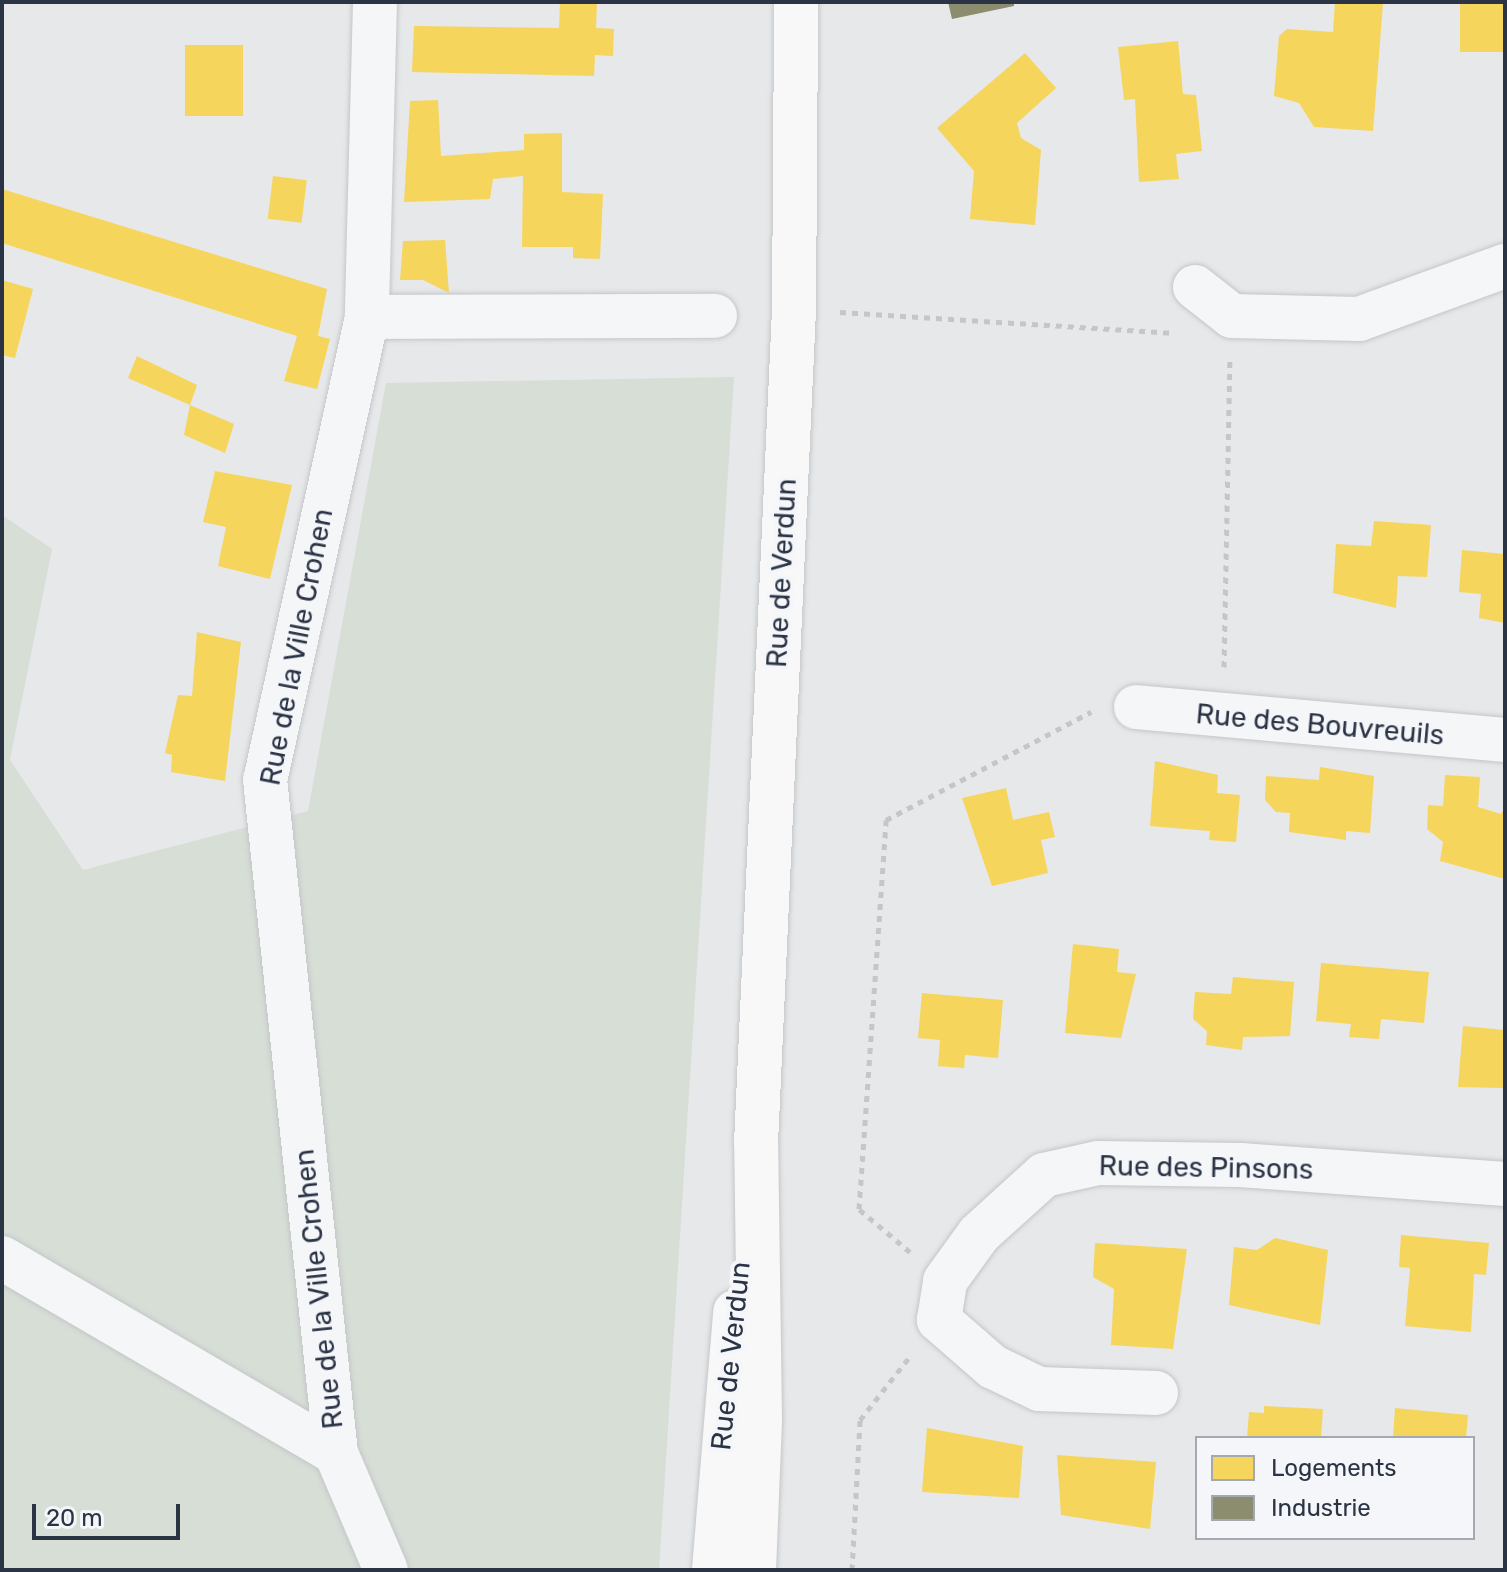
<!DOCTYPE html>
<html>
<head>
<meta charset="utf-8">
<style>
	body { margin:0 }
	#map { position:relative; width:1507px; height:1572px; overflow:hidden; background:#e6e8ea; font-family:Rubik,sans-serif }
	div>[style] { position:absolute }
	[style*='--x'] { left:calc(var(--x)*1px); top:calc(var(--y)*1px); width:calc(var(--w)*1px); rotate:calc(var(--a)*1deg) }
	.green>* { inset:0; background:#d6ded6 }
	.homes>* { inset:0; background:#f6d55c; transform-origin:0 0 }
	.industry>* { inset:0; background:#8c8c6e }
	.path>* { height:5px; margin-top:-2.5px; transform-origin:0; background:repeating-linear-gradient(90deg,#c5c6ca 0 6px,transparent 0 12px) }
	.roads { filter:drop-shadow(0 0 2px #c4c6c8) drop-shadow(0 0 2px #c4c6c8) }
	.minor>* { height:44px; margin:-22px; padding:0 22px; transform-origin:22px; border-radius:22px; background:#f5f6f7 }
	.major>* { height:44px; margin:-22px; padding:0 22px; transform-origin:22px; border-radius:22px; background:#f8f8f8 }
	span { translate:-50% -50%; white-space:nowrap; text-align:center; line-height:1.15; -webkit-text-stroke:8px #f4f6f9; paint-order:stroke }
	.street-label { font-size:28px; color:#2b3445 }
	.frame { position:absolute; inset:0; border:4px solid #2b3445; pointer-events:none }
	.legend { position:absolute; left:1195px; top:1436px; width:280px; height:104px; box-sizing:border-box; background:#f4f6f9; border:2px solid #a4a8b1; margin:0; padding:10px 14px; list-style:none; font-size:24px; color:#2b3445 }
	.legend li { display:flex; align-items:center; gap:16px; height:40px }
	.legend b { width:40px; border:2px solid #a4a8b1 }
	.scale { position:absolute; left:32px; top:1504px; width:148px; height:36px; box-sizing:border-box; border:4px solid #2b3445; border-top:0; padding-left:10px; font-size:24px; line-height:28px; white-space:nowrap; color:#2b3445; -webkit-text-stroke:6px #f4f6f9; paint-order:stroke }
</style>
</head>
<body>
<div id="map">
	<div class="green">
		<i style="clip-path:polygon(734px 377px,659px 1570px,2px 1570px,2px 515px,52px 549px,10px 760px,83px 870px,308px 811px,386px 383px)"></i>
	</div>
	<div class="homes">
		<i style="clip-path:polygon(560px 2px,597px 2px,596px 28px,614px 29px,613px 56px,595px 55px,594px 76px,412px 72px,414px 26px,559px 28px)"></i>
		<i style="clip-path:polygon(1335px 2px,1383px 4px,1373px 131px,1314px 127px,1299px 103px,1274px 96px,1279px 36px,1287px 29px,1333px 32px)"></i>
		<i style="left:1460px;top:2px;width:45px;height:50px"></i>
		<i style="clip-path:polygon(1178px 41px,1183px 94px,1196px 95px,1202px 151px,1176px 154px,1179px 179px,1139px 182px,1135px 99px,1124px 100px,1118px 47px)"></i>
		<i style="left:185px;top:45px;width:58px;height:71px"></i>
		<i style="clip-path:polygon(1025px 53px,1056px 88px,1017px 123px,1021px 138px,1041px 150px,1035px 225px,970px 219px,974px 171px,937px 128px)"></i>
		<i style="clip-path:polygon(438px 100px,441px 156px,524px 150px,524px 134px,562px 133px,562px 192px,603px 194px,600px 259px,573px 258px,573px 247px,522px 247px,523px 176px,493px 179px,490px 199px,404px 202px,410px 101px)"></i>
		<i style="left:273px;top:176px;width:34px;height:43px;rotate:7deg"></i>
		<i style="clip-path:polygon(2px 189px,327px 289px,318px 336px,330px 339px,317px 389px,284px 381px,297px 336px,2px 243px)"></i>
		<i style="clip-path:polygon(445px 240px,449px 293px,423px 280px,400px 280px,403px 241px)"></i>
		<i style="clip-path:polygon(2px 280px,33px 289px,15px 358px,2px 355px)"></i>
		<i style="clip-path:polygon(137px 356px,197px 385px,190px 405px,128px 378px)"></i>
		<i style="clip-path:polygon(190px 405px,234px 424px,225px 453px,184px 435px)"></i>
		<i style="clip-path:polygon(215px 471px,292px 485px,270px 579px,218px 566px,226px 527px,203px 522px)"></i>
		<i style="clip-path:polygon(1374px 521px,1431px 525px,1427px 577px,1398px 576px,1396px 608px,1333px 593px,1336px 544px,1371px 546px)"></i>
		<i style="clip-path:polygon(1462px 550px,1505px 554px,1505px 623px,1479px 618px,1481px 594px,1459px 592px)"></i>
		<i style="clip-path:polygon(197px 632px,241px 642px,225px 781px,171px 772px,172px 755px,165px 753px,178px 695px,192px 696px)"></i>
		<i style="clip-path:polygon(1155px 761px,1218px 775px,1217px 793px,1240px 795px,1236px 842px,1209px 840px,1210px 831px,1150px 826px)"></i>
		<i style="clip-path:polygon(1320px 767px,1374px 776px,1370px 833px,1346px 831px,1346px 840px,1289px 832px,1290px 813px,1276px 812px,1265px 800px,1266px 776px,1319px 780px)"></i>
		<i style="clip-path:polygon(1445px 775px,1480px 777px,1478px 807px,1501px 814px,1505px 807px,1505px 879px,1440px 861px,1443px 842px,1427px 829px,1428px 805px,1443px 806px)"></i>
		<i style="clip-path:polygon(1006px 788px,1013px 820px,1049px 812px,1055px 837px,1041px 840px,1048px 873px,992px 886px,962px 798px)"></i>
		<i style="clip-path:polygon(1073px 944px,1119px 949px,1117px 972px,1136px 974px,1121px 1038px,1065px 1033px)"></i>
		<i style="clip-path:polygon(1321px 963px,1429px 972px,1424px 1023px,1381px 1019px,1379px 1039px,1349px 1037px,1351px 1024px,1316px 1021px)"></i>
		<i style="clip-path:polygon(1233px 977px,1294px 982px,1290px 1036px,1243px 1037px,1242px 1050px,1206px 1045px,1207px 1031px,1193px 1019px,1195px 992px,1231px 994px)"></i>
		<i style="clip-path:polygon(922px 993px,1003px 1000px,998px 1058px,965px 1055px,964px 1068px,938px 1066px,940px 1040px,918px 1038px)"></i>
		<i style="clip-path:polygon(1463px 1026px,1505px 1030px,1505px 1088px,1458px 1087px)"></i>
		<i style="clip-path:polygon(1401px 1235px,1489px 1243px,1486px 1275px,1474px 1274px,1471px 1332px,1405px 1326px,1410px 1268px,1399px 1267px)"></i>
		<i style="clip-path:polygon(1275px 1238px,1328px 1250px,1320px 1325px,1229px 1305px,1234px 1247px,1257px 1250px)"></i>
		<i style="clip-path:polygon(1095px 1243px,1187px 1249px,1173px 1349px,1111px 1345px,1114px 1289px,1093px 1277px)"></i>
		<i style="clip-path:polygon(1264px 1406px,1323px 1409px,1321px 1438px,1247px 1438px,1249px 1412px,1264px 1413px)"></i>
		<i style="clip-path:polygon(1395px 1408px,1468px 1415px,1466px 1438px,1393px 1438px)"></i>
		<i style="clip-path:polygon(927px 1428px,1023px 1446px,1019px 1498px,922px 1492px)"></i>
		<i style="clip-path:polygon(1057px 1455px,1156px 1462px,1150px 1529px,1061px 1515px)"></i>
	</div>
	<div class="industry">
		<i style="clip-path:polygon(948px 2px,1014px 2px,1014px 6px,952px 19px)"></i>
	</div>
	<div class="path">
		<i style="--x:840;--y:312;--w:335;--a:3.6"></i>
		<i style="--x:1224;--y:667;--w:306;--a:-88.9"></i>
		<i style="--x:910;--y:1252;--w:67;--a:-139.9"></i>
		<i style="--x:859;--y:1209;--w:390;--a:-86"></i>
		<i style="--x:886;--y:820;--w:232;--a:-27.8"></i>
		<i style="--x:852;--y:1570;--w:150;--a:-86.9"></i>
		<i style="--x:860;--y:1420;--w:83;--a:-51.9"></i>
	</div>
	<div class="roads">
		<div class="minor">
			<i style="--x:375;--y:2;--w:315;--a:91.5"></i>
			<i style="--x:367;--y:317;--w:473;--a:102.4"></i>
			<i style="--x:265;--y:779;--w:678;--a:83.99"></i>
			<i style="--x:336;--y:1453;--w:127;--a:66.9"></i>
			<i style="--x:1195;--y:287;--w:47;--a:38.1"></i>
			<i style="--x:1232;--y:316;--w:127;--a:1.4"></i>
			<i style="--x:1359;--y:319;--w:155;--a:-20"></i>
			<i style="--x:367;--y:317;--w:348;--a:-0.2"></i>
			<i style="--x:1136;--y:707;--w:370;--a:5.1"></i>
			<i style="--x:2;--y:1258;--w:387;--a:30.3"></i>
			<i style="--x:1156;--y:1393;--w:117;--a:-178"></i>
			<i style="--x:1039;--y:1389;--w:51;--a:-154.4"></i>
			<i style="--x:993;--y:1367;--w:72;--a:-139"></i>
			<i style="--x:939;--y:1320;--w:39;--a:-81"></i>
			<i style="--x:945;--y:1281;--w:58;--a:-54.1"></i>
			<i style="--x:979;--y:1234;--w:88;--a:-42.2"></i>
			<i style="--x:1044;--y:1175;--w:55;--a:-12.5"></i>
			<i style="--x:1098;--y:1163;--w:142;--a:0.8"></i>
			<i style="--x:1240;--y:1165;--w:266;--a:4.1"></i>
		</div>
		<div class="major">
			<i style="--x:714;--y:1570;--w:259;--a:-85.3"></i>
			<i style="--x:754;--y:1570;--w:152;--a:-87.7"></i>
			<i style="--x:760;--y:1418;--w:275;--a:-90.8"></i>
			<i style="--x:756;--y:1143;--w:834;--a:-87.39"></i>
			<i style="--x:794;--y:310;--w:308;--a:-89.6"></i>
		</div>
	</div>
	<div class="street-label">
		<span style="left:782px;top:573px;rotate:-87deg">Rue de Verdun</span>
		<span style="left:297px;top:647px;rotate:-79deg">Rue de la Ville Crohen</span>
		<span style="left:1320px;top:725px;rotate:5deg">Rue des Bouvreuils</span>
		<span style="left:1206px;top:1168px;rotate:1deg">Rue des Pinsons</span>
		<span style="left:319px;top:1289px;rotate:-96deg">Rue de la Ville Crohen</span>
		<span style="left:731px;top:1356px;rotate:-84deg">Rue de Verdun</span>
	</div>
	<div class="frame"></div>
	<ul class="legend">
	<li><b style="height:22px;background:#f6d55c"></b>Logements</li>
	<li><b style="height:22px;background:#8c8c6e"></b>Industrie</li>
	</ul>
	<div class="scale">20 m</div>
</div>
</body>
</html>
